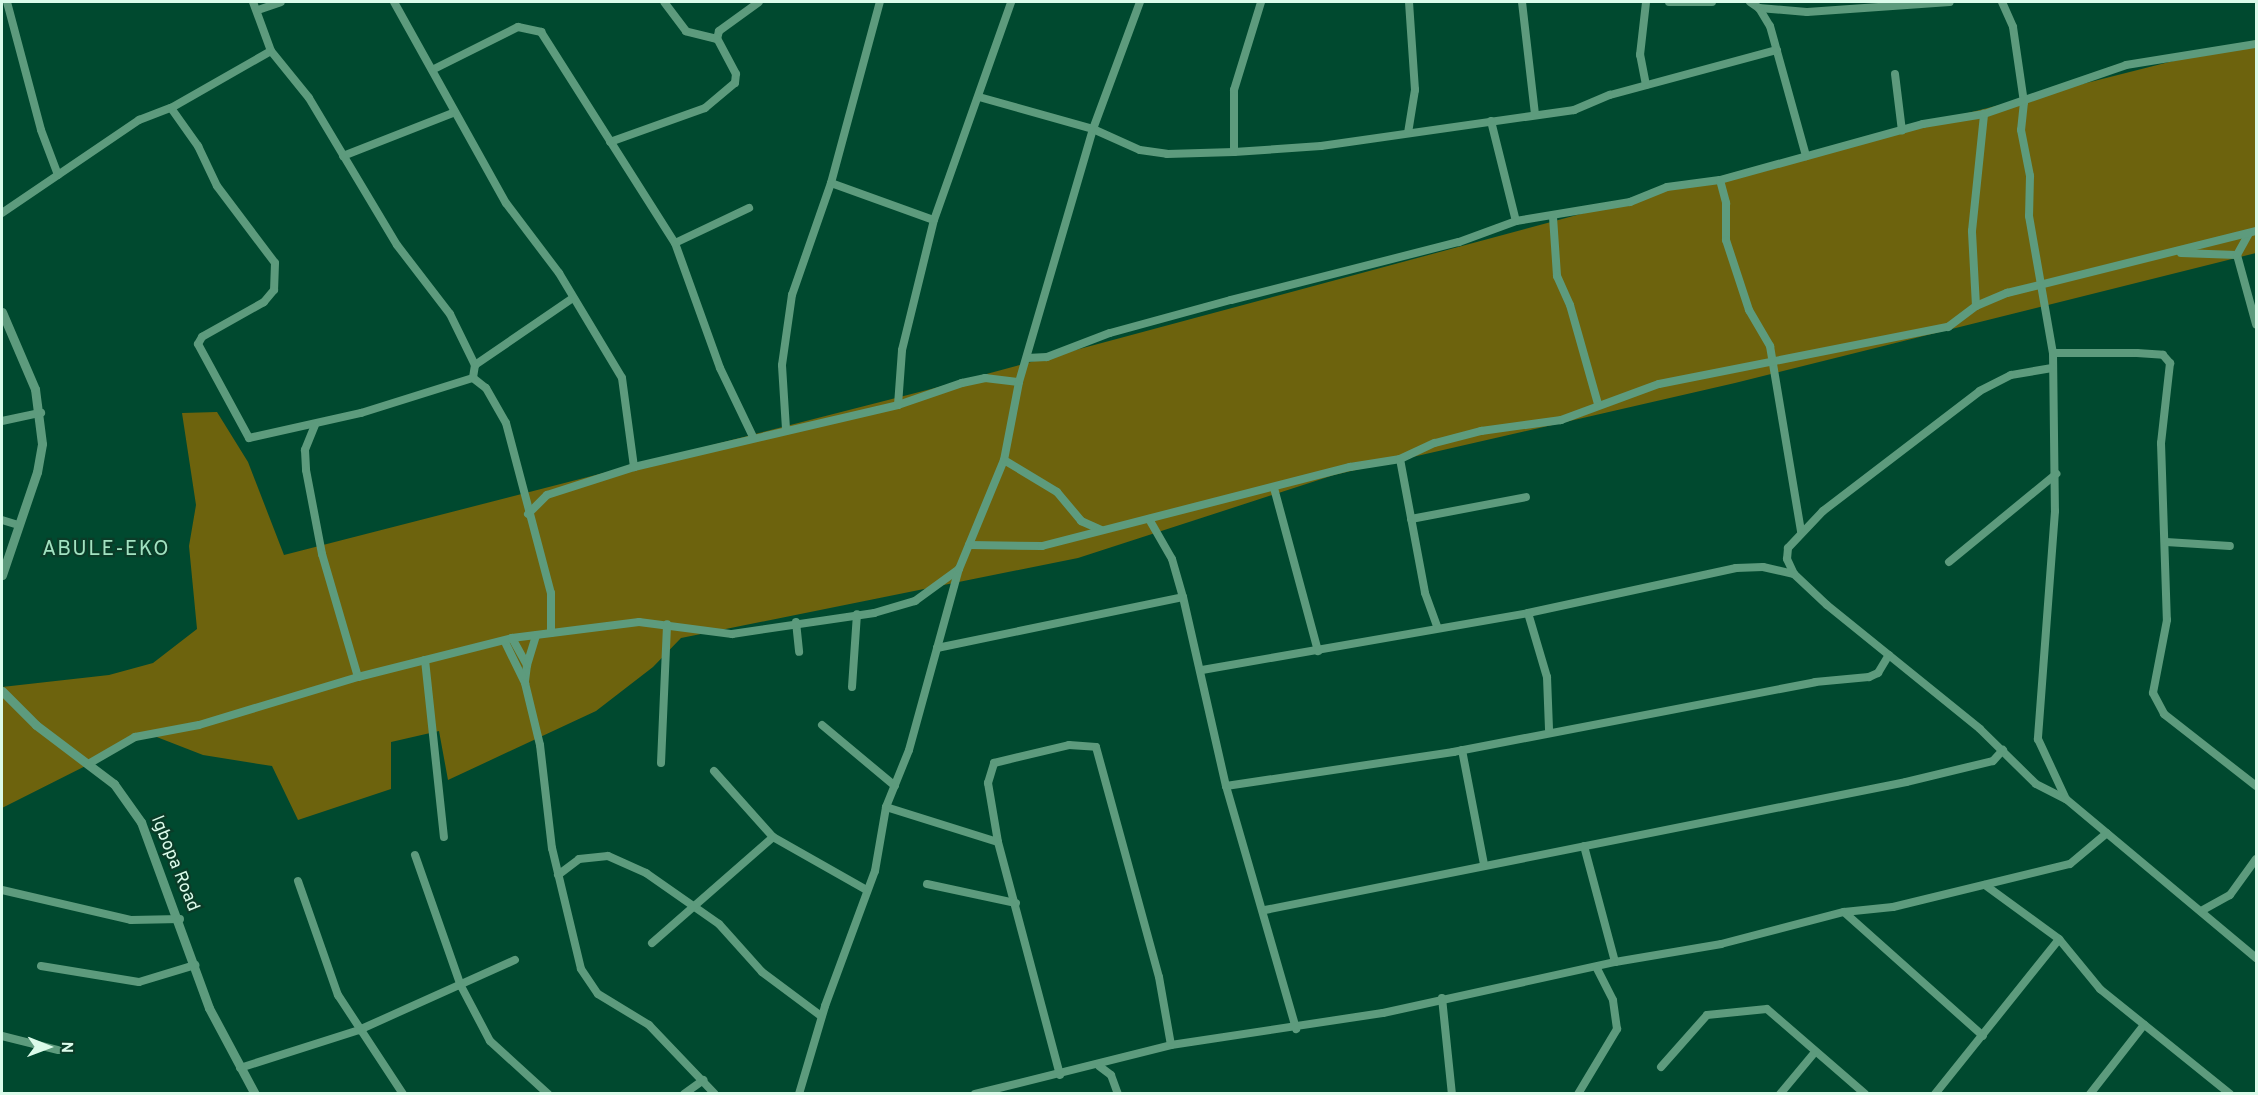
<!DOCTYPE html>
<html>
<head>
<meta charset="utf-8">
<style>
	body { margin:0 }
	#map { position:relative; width:2258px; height:1095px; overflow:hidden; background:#00492f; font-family:Overpass,sans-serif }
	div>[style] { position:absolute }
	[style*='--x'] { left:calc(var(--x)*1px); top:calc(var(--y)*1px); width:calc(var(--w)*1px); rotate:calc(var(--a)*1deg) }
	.green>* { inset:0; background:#6d630d }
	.minor>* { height:8px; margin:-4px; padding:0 4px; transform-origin:4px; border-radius:4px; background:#5d9b7d }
	.tertiary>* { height:9px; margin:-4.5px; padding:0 4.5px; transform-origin:4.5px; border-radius:4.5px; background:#5d9b7d }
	span { translate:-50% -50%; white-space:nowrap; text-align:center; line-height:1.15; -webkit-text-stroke:4.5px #0a3c28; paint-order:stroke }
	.street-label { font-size:18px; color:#dbfbea }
	.quarter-label { font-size:21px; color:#a2e2c1; letter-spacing:1.5px }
	.frame { position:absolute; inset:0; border:3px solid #dbfbea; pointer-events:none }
	.north { position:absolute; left:18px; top:1017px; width:60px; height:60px; -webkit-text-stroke:4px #0a3c28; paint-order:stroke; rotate:91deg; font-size:16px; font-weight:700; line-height:24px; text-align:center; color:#dbfbea }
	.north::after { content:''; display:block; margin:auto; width:21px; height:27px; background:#dbfbea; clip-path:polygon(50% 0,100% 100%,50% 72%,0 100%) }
</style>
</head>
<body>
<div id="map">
	<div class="green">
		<i style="clip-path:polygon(2256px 40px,2256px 253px,1735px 383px,1334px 475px,1078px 558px,681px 638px,653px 667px,596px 711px,448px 780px,439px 731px,391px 742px,391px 789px,298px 820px,272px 766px,203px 755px,149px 734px,2px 808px,2px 687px,109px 675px,153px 663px,197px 629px,189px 546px,196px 505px,182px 413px,217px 412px,248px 462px,284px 555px,931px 389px,1770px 163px)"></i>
	</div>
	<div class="minor">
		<i style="--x:7;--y:2;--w:132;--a:75.1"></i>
		<i style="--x:41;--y:130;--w:48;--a:69.3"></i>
		<i style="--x:253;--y:2;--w:52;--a:69.8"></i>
		<i style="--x:271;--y:51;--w:60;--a:51"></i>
		<i style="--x:309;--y:98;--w:171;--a:59.1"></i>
		<i style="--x:397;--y:245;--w:87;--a:52.5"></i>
		<i style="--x:450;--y:314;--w:57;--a:63.9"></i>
		<i style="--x:475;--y:365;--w:13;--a:99"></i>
		<i style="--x:394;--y:2;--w:230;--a:60.9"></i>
		<i style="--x:506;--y:203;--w:88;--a:52.9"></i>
		<i style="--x:559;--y:273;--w:122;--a:59"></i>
		<i style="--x:622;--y:378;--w:90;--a:82.3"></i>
		<i style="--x:1522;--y:2;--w:113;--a:83.4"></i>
		<i style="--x:1669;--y:2;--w:43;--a:0"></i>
		<i style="--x:1750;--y:2;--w:11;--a:34"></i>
		<i style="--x:1759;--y:8;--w:48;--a:4.8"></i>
		<i style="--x:1807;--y:12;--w:143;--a:-4"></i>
		<i style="--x:2002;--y:2;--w:27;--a:66"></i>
		<i style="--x:2013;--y:27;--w:76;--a:81.7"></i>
		<i style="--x:2024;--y:102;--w:28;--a:96"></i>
		<i style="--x:2021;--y:130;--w:47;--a:78.9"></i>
		<i style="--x:2030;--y:176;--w:40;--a:91.4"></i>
		<i style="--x:2029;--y:216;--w:139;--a:80.1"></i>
		<i style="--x:2053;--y:353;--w:158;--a:89.3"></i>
		<i style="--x:2055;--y:511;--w:229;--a:94.3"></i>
		<i style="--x:2038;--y:739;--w:66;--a:65"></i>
		<i style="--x:1759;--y:8;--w:21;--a:59"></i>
		<i style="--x:1770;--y:26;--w:135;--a:74.5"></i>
		<i style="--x:258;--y:10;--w:24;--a:-19"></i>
		<i style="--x:717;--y:39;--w:8;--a:-76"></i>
		<i style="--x:719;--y:31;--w:49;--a:-35.9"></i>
		<i style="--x:434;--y:69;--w:94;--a:-26.6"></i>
		<i style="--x:518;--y:27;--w:24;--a:12"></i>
		<i style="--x:541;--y:32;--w:250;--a:57.6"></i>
		<i style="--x:675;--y:243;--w:133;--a:70.2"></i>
		<i style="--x:720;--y:368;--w:76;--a:64.4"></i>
		<i style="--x:1895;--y:74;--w:57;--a:83"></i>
		<i style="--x:1646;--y:85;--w:31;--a:-101"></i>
		<i style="--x:1640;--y:55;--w:53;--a:-83.5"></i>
		<i style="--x:979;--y:97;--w:118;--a:15.7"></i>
		<i style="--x:1093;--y:129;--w:51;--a:24.1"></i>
		<i style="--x:1140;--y:150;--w:27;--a:8"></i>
		<i style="--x:1167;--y:154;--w:67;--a:-1.7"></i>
		<i style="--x:1234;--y:152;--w:87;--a:-3.9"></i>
		<i style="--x:1321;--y:146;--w:256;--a:-8.1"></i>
		<i style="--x:1574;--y:110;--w:39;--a:-23"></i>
		<i style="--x:1610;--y:95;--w:173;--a:-15.1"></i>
		<i style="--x:171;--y:108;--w:47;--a:54.6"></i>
		<i style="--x:198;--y:146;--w:44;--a:64.6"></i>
		<i style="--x:217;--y:186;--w:96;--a:53"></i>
		<i style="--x:275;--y:263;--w:27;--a:92"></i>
		<i style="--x:274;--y:290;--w:16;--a:130"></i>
		<i style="--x:264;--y:302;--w:71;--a:150.6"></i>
		<i style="--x:202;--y:337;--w:8;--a:120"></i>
		<i style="--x:198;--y:344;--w:107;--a:61.5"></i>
		<i style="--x:249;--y:438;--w:115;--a:-12.6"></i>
		<i style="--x:361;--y:413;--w:117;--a:-17.4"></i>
		<i style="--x:1491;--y:121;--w:103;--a:76"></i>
		<i style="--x:1408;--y:133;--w:44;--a:-80.8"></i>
		<i style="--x:1415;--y:90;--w:88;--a:-93.9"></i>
		<i style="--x:610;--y:142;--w:101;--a:-19.7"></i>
		<i style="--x:705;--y:108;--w:39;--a:-40"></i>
		<i style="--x:735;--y:83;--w:9;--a:-84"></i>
		<i style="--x:736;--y:74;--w:40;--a:-118"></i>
		<i style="--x:717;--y:39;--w:32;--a:-166"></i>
		<i style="--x:686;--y:31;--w:36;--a:-127"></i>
		<i style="--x:1234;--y:152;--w:62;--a:-90"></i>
		<i style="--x:1234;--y:90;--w:92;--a:-72.9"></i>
		<i style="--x:343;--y:156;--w:120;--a:-21.4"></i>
		<i style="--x:1720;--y:180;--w:24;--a:75"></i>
		<i style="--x:1726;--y:203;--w:37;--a:90"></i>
		<i style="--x:1726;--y:240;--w:74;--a:71.8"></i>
		<i style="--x:1749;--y:310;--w:42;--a:59.7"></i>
		<i style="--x:1770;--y:346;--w:188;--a:80.5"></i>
		<i style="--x:831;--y:183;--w:109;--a:19.8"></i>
		<i style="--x:2;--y:213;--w:166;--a:-34.2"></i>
		<i style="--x:139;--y:120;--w:34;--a:-21"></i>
		<i style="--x:171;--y:108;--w:115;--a:-29.7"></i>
		<i style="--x:1553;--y:217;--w:59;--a:86.1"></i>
		<i style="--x:1557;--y:276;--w:32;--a:66"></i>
		<i style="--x:1570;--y:305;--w:103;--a:74.2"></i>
		<i style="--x:675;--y:243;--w:82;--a:-25.3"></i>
		<i style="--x:2181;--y:253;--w:56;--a:2"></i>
		<i style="--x:2237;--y:255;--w:72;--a:74.6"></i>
		<i style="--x:2237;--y:255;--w:25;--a:-61"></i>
		<i style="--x:1976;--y:306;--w:75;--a:-93.1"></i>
		<i style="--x:1972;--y:231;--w:118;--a:-84.1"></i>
		<i style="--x:2053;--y:353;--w:84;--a:0"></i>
		<i style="--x:2137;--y:353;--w:26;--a:4"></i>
		<i style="--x:2163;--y:355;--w:11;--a:49"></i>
		<i style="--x:2170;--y:363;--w:81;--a:96.4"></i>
		<i style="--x:2161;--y:443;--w:177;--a:88.1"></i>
		<i style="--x:2167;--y:620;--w:74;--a:100.9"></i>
		<i style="--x:2153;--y:693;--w:24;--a:62"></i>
		<i style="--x:2164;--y:714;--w:117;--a:38"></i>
		<i style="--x:1027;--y:358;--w:20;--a:-3"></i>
		<i style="--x:1047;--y:357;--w:67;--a:-20.9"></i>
		<i style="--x:1110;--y:333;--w:125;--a:-15.3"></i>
		<i style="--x:1231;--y:300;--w:235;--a:-14.3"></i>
		<i style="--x:1459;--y:242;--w:61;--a:-20.2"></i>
		<i style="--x:1516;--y:221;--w:116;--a:-9.5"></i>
		<i style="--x:1630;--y:202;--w:40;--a:-22"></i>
		<i style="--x:1667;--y:187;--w:53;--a:-7.5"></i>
		<i style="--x:1720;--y:180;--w:211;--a:-15.4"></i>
		<i style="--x:1923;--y:124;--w:62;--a:-9.3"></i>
		<i style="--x:1984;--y:114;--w:150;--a:-19"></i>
		<i style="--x:2126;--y:65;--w:132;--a:-9.2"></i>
		<i style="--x:475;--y:365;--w:119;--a:-34.4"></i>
		<i style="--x:2052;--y:368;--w:42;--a:170.3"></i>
		<i style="--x:2011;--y:375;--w:35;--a:153"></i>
		<i style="--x:1980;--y:391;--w:198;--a:142.6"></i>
		<i style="--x:1823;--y:511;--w:51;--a:133.4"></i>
		<i style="--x:1788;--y:548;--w:11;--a:95"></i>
		<i style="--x:1787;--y:559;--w:17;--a:65"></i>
		<i style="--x:1794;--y:574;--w:45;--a:43.2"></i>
		<i style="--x:1827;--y:605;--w:197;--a:39"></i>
		<i style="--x:1980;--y:729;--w:78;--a:44.5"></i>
		<i style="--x:2036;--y:784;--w:34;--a:27"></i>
		<i style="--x:2066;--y:799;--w:248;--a:39.9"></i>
		<i style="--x:473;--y:378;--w:16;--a:38"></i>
		<i style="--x:486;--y:388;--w:40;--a:60.3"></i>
		<i style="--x:506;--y:423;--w:176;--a:75.2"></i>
		<i style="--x:551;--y:593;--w:40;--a:90"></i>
		<i style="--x:898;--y:405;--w:55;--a:-85.8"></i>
		<i style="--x:902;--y:350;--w:134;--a:-76.2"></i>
		<i style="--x:934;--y:220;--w:231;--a:-70.5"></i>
		<i style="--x:2;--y:421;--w:40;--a:-12"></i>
		<i style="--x:315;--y:425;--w:27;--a:112"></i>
		<i style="--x:305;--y:450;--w:20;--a:87"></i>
		<i style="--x:306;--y:470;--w:86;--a:79.2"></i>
		<i style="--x:322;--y:554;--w:128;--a:73.7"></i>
		<i style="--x:786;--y:429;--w:64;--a:-93.6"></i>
		<i style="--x:782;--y:365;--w:71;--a:-81.9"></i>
		<i style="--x:792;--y:295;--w:119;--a:-70.8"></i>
		<i style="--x:831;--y:183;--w:188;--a:-74.9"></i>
		<i style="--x:1400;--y:459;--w:136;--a:79.4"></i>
		<i style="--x:1425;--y:593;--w:37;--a:70"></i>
		<i style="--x:1004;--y:460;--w:62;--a:31.1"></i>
		<i style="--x:1057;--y:492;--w:38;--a:50"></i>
		<i style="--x:1081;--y:521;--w:22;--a:24"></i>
		<i style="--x:1274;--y:488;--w:169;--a:74.9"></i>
		<i style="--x:528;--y:514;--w:27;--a:-45"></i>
		<i style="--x:547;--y:495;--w:91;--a:-17.8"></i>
		<i style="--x:634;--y:467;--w:271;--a:-13.2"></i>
		<i style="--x:898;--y:405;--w:68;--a:-19"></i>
		<i style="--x:962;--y:383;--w:24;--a:-12"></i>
		<i style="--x:985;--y:378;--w:34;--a:7"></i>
		<i style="--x:1149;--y:519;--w:46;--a:60.1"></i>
		<i style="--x:1172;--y:559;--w:40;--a:74"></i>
		<i style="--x:1411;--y:519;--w:117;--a:-10.8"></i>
		<i style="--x:2;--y:520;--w:17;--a:17"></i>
		<i style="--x:2166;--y:542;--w:64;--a:3.6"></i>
		<i style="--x:969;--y:545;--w:73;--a:0.8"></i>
		<i style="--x:1042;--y:546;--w:318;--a:-14.4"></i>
		<i style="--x:1350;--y:467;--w:51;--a:-9.1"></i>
		<i style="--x:1400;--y:459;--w:38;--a:-25"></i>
		<i style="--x:1435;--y:443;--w:48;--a:-14.6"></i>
		<i style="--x:1481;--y:431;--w:81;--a:-7.8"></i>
		<i style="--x:1561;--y:420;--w:104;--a:-20.2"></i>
		<i style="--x:1659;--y:384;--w:295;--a:-11.2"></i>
		<i style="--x:1948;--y:327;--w:35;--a:-37"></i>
		<i style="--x:1976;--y:306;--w:34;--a:-23"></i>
		<i style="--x:2007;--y:293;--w:257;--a:-14"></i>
		<i style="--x:1949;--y:562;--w:139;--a:-39.4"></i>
		<i style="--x:1528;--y:613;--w:67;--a:73.5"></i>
		<i style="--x:1547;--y:677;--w:53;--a:87.8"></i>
		<i style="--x:796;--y:622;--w:30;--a:84"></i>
		<i style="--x:512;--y:638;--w:31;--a:61"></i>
		<i style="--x:527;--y:665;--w:17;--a:97"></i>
		<i style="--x:505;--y:642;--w:46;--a:64"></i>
		<i style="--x:525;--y:683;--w:64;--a:76.4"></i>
		<i style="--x:540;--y:745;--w:104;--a:83.4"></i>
		<i style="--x:552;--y:848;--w:124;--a:76.5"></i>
		<i style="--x:581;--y:969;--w:30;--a:56"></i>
		<i style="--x:598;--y:994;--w:60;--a:31.3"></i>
		<i style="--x:649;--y:1025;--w:95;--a:46.3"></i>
		<i style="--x:937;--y:648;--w:251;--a:-11.7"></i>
		<i style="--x:1183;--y:597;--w:194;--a:77.2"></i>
		<i style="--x:1226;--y:786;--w:253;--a:73.9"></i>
		<i style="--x:425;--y:660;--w:178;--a:83.9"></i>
		<i style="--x:527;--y:665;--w:31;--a:-73"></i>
		<i style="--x:1202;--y:670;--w:331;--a:-9.9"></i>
		<i style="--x:1528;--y:613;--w:213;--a:-12.2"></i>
		<i style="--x:1736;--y:568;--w:27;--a:-2"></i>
		<i style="--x:1763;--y:567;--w:32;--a:13"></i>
		<i style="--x:852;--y:687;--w:73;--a:-86.1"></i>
		<i style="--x:822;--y:725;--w:95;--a:39.9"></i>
		<i style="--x:1462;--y:750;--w:116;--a:79.1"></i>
		<i style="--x:90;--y:763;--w:52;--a:-30"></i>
		<i style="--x:135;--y:737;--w:65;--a:-10.6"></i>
		<i style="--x:199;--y:725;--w:166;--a:-16.8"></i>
		<i style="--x:358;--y:677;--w:159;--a:-14.2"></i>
		<i style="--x:512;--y:638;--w:128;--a:-7.2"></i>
		<i style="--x:639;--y:622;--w:94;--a:7.4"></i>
		<i style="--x:732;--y:634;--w:144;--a:-8.4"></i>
		<i style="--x:874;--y:613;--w:43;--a:-16.3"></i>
		<i style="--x:915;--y:601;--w:54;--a:-36"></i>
		<i style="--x:661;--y:763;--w:139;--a:-87.5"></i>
		<i style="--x:714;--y:771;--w:89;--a:48.2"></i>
		<i style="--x:1226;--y:786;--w:230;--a:-8.5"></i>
		<i style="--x:1453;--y:752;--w:369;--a:-10.9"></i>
		<i style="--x:1815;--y:682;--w:54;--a:-5.3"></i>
		<i style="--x:1869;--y:677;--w:10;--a:-24"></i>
		<i style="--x:1878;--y:673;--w:21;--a:-59"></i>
		<i style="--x:886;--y:807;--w:117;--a:17.4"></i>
		<i style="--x:998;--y:842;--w:241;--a:75.1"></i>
		<i style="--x:998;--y:842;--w:60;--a:-99.6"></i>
		<i style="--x:988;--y:783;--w:21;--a:-73"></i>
		<i style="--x:994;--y:763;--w:77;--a:-13.5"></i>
		<i style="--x:1069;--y:745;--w:27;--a:4"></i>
		<i style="--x:1096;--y:747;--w:238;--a:74.7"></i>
		<i style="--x:1159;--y:977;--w:69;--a:80"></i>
		<i style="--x:1584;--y:846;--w:120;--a:75"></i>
		<i style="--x:415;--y:855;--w:139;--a:70.7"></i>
		<i style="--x:461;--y:986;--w:62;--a:62.2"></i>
		<i style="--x:490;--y:1041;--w:79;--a:42.4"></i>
		<i style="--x:558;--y:875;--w:26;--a:-37"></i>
		<i style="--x:579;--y:859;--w:29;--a:-6"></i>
		<i style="--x:608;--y:856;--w:42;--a:24.1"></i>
		<i style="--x:646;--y:873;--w:89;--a:34.9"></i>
		<i style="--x:719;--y:924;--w:64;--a:48.1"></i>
		<i style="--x:762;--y:972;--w:74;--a:36.7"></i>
		<i style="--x:298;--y:881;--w:121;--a:70.7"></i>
		<i style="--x:338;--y:995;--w:118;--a:56.7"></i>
		<i style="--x:927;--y:884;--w:91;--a:12.1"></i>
		<i style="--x:1985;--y:885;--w:92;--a:36.1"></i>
		<i style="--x:2059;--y:939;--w:65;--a:50.6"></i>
		<i style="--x:2100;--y:989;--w:167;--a:38.9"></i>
		<i style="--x:2;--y:890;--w:132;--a:13.1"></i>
		<i style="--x:131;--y:920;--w:49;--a:-1.2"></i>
		<i style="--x:1265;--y:910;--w:654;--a:-11.29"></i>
		<i style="--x:1906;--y:782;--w:89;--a:-13.6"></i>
		<i style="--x:1993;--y:761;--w:15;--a:-48"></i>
		<i style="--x:2201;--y:911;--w:33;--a:-29"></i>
		<i style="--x:2230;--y:895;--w:44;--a:-54.2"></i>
		<i style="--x:1844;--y:912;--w:186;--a:41.7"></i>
		<i style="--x:652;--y:943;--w:161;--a:-41.2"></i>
		<i style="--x:773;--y:837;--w:106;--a:29.5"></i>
		<i style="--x:41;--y:966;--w:99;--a:9.3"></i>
		<i style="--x:139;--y:982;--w:59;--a:-16.9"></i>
		<i style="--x:1442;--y:998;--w:97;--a:84.1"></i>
		<i style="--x:2;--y:1036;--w:58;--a:14"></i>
		<i style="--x:1099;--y:1066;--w:15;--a:37"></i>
		<i style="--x:1111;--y:1075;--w:20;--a:70"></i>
		<i style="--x:1661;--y:1067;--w:69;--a:-48.5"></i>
		<i style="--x:1707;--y:1015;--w:60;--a:-5.7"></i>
		<i style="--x:1767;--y:1009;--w:130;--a:40.9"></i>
		<i style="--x:240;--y:1068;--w:125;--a:-17.7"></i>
		<i style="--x:359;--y:1030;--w:171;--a:-24.2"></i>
		<i style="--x:684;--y:1094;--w:24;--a:-36"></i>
		<i style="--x:799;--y:1094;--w:92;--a:-73.5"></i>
		<i style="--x:825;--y:1006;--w:144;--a:-69.7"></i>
		<i style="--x:875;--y:871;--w:65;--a:-80.2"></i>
		<i style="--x:886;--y:807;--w:61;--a:-68"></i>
		<i style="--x:909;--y:750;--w:188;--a:-74.6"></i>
		<i style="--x:959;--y:569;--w:118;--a:-67.6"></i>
		<i style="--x:1004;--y:460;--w:79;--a:-79.1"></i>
		<i style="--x:1019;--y:382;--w:264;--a:-73.7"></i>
		<i style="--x:1093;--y:129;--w:135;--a:-69.7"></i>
		<i style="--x:975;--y:1094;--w:202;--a:-14"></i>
		<i style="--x:1171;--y:1045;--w:214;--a:-8.6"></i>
		<i style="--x:1383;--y:1013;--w:238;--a:-12.4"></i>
		<i style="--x:1615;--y:962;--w:108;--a:-9.6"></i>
		<i style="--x:1721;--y:944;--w:127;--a:-14.6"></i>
		<i style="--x:1844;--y:912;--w:49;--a:-5.8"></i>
		<i style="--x:1893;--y:907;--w:182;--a:-13.7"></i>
		<i style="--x:2070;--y:864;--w:48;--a:-40"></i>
		<i style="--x:1578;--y:1094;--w:76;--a:-59"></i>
		<i style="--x:1617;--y:1029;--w:29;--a:-98"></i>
		<i style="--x:1613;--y:1000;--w:36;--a:-117"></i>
		<i style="--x:1780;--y:1094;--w:55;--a:-50.2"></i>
		<i style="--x:1935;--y:1094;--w:198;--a:-51.3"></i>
		<i style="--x:2090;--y:1094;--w:88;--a:-52"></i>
	</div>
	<div class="tertiary">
		<i style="--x:2;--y:312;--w:84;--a:66.8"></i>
		<i style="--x:35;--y:389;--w:55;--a:82.7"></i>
		<i style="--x:42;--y:444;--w:28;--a:100"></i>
		<i style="--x:37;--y:472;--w:109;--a:108.8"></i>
		<i style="--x:2;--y:691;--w:48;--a:45"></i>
		<i style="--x:36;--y:725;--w:98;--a:37.1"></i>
		<i style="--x:114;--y:784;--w:47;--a:54.6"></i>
		<i style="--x:141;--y:822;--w:198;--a:69.9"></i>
		<i style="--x:209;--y:1008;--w:98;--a:61.9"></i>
	</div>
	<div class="street-label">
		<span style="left:174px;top:864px;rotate:68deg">Igbopa Road</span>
	</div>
	<div class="quarter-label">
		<span style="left:106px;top:550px">ABULE-EKO</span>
	</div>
	<div class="frame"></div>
	<div class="north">N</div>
</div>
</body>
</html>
